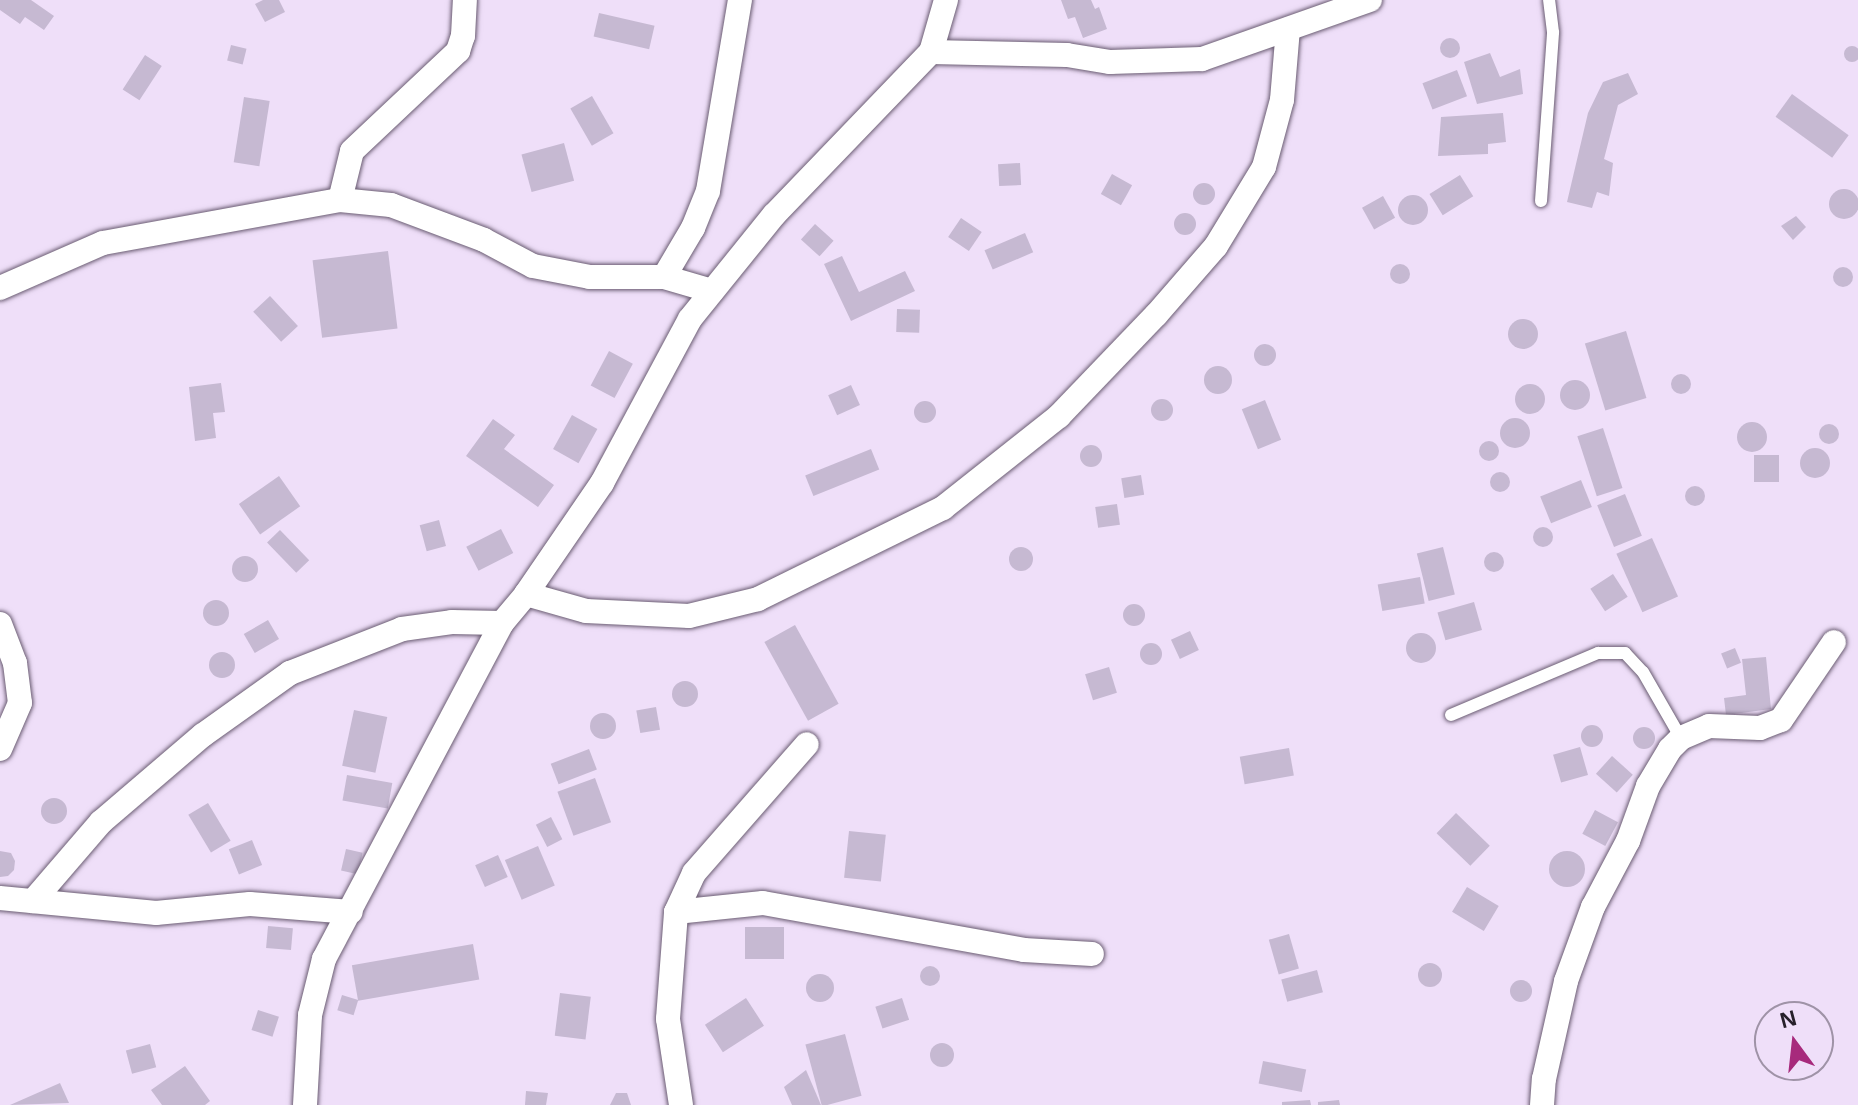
<!DOCTYPE html>
<html>
<head>
<meta charset="utf-8">
<style>
	body { margin:0 }
	#map { position:relative; width:1858px; height:1105px; overflow:hidden; background:#efdff9; font-family:Helvetica,sans-serif }
	div>[style] { position:absolute }
	[style*='--x'] { left:calc(var(--x)*1px); top:calc(var(--y)*1px); width:calc(var(--w)*1px); rotate:calc(var(--a)*1deg) }
	.building>* { inset:0; background:#c6b9d2; transform-origin:0 0 }
	.round { border-radius:50% }
	.roads { filter:drop-shadow(0 0 2px #6a5c72) drop-shadow(0 0 2px #6a5c72) }
	.service>* { height:12px; margin:-6px; padding:0 6px; transform-origin:6px; border-radius:6px; background:#fff }
	.minor>* { height:24px; margin:-12px; padding:0 12px; transform-origin:12px; border-radius:12px; background:#fff }
	span { translate:-50% -50%; white-space:nowrap; text-align:center; line-height:1.15; -webkit-text-stroke:8px #efdff9; paint-order:stroke }
	.north { position:absolute; left:1754px; top:1001px; width:80px; height:80px; box-sizing:border-box; background:#efdff9; border:2px solid #9f93a7; border-radius:50%; rotate:345deg; font-size:22px; font-weight:700; line-height:32px; text-align:center; color:#27212b }
	.north::after { content:''; display:block; margin:auto; width:28px; height:36px; background:#a72a7c; clip-path:polygon(50% 0,100% 100%,50% 72%,0 100%) }
</style>
</head>
<body>
<div id="map">
	<div class="building">
		<i style="clip-path:polygon(0 0,31px 0,54px 16px,44px 30px,25px 17px,20px 24px,0 10px)"></i>
		<i style="clip-path:polygon(263px 0,279px 0,285px 12px,265px 22px,255px 4px)"></i>
		<i style="clip-path:polygon(1061px 0,1091px 0,1095px 9px,1099px 7px,1107px 29px,1083px 38px,1075px 17px,1068px 19px)"></i>
		<i style="left:599px;top:13px;width:57px;height:24px;rotate:13deg"></i>
		<i class="round" style="left:1440px;top:38px;width:20px;height:20px"></i>
		<i style="left:231px;top:45px;width:16px;height:16px;rotate:14deg"></i>
		<i class="round" style="left:1844px;top:46px;width:16px;height:16px"></i>
		<i style="clip-path:polygon(1490px 53px,1500px 77px,1520px 69px,1523px 94px,1477px 104px,1464px 62px)"></i>
		<i style="left:145px;top:55px;width:20px;height:41px;rotate:33deg"></i>
		<i style="left:1457px;top:70px;width:28px;height:37px;rotate:69deg"></i>
		<i style="clip-path:polygon(1628px 73px,1638px 94px,1618px 105px,1604px 159px,1613px 163px,1609px 196px,1597px 192px,1592px 208px,1567px 202px,1588px 113px,1603px 82px)"></i>
		<i style="left:1792px;top:94px;width:70px;height:28px;rotate:36deg"></i>
		<i style="left:592px;top:96px;width:43px;height:25px;rotate:60deg"></i>
		<i style="left:244px;top:97px;width:26px;height:66px;rotate:9deg"></i>
		<i style="clip-path:polygon(1503px 113px,1506px 142px,1488px 144px,1488px 154px,1438px 156px,1441px 117px)"></i>
		<i style="left:564px;top:143px;width:39px;height:44px;rotate:75deg"></i>
		<i style="left:1020px;top:163px;width:22px;height:22px;rotate:87deg"></i>
		<i style="left:1112px;top:174px;width:23px;height:23px;rotate:29deg"></i>
		<i style="left:1460px;top:175px;width:25px;height:36px;rotate:58deg"></i>
		<i class="round" style="left:1193px;top:183px;width:22px;height:22px"></i>
		<i class="round" style="left:1829px;top:189px;width:30px;height:30px"></i>
		<i class="round" style="left:1398px;top:195px;width:30px;height:30px"></i>
		<i style="left:1383px;top:196px;width:25px;height:24px;rotate:61deg"></i>
		<i class="round" style="left:1174px;top:213px;width:22px;height:22px"></i>
		<i style="clip-path:polygon(1796px 216px,1806px 227px,1793px 240px,1781px 226px)"></i>
		<i style="left:961px;top:218px;width:25px;height:23px;rotate:34deg"></i>
		<i style="left:815px;top:224px;width:25px;height:21px;rotate:42deg"></i>
		<i style="left:1025px;top:233px;width:21px;height:44px;rotate:67deg"></i>
		<i style="left:388px;top:251px;width:78px;height:76px;rotate:83deg"></i>
		<i style="clip-path:polygon(842px 256px,859px 292px,905px 271px,915px 291px,851px 321px,824px 264px)"></i>
		<i class="round" style="left:1390px;top:264px;width:20px;height:20px"></i>
		<i class="round" style="left:1833px;top:267px;width:20px;height:20px"></i>
		<i style="left:270px;top:296px;width:41px;height:23px;rotate:47deg"></i>
		<i style="left:897px;top:309px;width:23px;height:23px;rotate:2deg"></i>
		<i class="round" style="left:1508px;top:319px;width:30px;height:30px"></i>
		<i style="left:1626px;top:331px;width:70px;height:43px;rotate:73deg"></i>
		<i class="round" style="left:1254px;top:344px;width:22px;height:22px"></i>
		<i style="left:609px;top:351px;width:27px;height:39px;rotate:28deg"></i>
		<i class="round" style="left:1204px;top:366px;width:28px;height:28px"></i>
		<i class="round" style="left:1671px;top:374px;width:20px;height:20px"></i>
		<i class="round" style="left:1560px;top:380px;width:30px;height:30px"></i>
		<i style="clip-path:polygon(221px 383px,225px 412px,213px 413px,216px 438px,195px 441px,189px 387px)"></i>
		<i class="round" style="left:1515px;top:384px;width:30px;height:30px"></i>
		<i style="left:851px;top:385px;width:22px;height:25px;rotate:66deg"></i>
		<i class="round" style="left:1151px;top:399px;width:22px;height:22px"></i>
		<i style="left:1265px;top:400px;width:43px;height:25px;rotate:68deg"></i>
		<i class="round" style="left:914px;top:401px;width:22px;height:22px"></i>
		<i style="left:572px;top:415px;width:29px;height:39px;rotate:29deg"></i>
		<i class="round" style="left:1500px;top:418px;width:30px;height:30px"></i>
		<i style="clip-path:polygon(493px 419px,515px 435px,504px 449px,554px 485px,538px 507px,466px 456px)"></i>
		<i class="round" style="left:1737px;top:422px;width:30px;height:30px"></i>
		<i class="round" style="left:1819px;top:424px;width:20px;height:20px"></i>
		<i style="left:1603px;top:428px;width:63px;height:27px;rotate:72deg"></i>
		<i class="round" style="left:1479px;top:441px;width:20px;height:20px"></i>
		<i class="round" style="left:1080px;top:445px;width:22px;height:22px"></i>
		<i class="round" style="left:1800px;top:448px;width:30px;height:30px"></i>
		<i style="left:871px;top:449px;width:22px;height:71px;rotate:68deg"></i>
		<i style="left:1754px;top:455px;width:25px;height:27px"></i>
		<i class="round" style="left:1490px;top:472px;width:20px;height:20px"></i>
		<i style="left:1141px;top:475px;width:20px;height:20px;rotate:81deg"></i>
		<i style="left:279px;top:476px;width:37px;height:49px;rotate:55deg"></i>
		<i style="left:1581px;top:480px;width:29px;height:44px;rotate:68deg"></i>
		<i class="round" style="left:1685px;top:486px;width:20px;height:20px"></i>
		<i style="left:1625px;top:494px;width:45px;height:30px;rotate:68deg"></i>
		<i style="left:1117px;top:504px;width:21px;height:22px;rotate:82deg"></i>
		<i style="left:439px;top:520px;width:27px;height:20px;rotate:75deg"></i>
		<i class="round" style="left:1533px;top:527px;width:20px;height:20px"></i>
		<i style="left:501px;top:529px;width:27px;height:39px;rotate:63deg"></i>
		<i style="left:280px;top:530px;width:42px;height:18px;rotate:46deg"></i>
		<i style="left:1652px;top:538px;width:64px;height:39px;rotate:66deg"></i>
		<i style="left:1443px;top:547px;width:49px;height:27px;rotate:76deg"></i>
		<i class="round" style="left:1009px;top:547px;width:24px;height:24px"></i>
		<i class="round" style="left:1484px;top:552px;width:20px;height:20px"></i>
		<i class="round" style="left:232px;top:556px;width:26px;height:26px"></i>
		<i style="left:1613px;top:574px;width:27px;height:27px;rotate:57deg"></i>
		<i style="left:1420px;top:577px;width:27px;height:43px;rotate:80deg"></i>
		<i class="round" style="left:203px;top:600px;width:26px;height:26px"></i>
		<i style="left:1474px;top:602px;width:29px;height:38px;rotate:74deg"></i>
		<i class="round" style="left:1123px;top:604px;width:22px;height:22px"></i>
		<i style="left:268px;top:620px;width:22px;height:28px;rotate:60deg"></i>
		<i style="left:795px;top:625px;width:90px;height:35px;rotate:61deg"></i>
		<i style="left:1190px;top:631px;width:21px;height:21px;rotate:65deg"></i>
		<i class="round" style="left:1406px;top:633px;width:30px;height:30px"></i>
		<i class="round" style="left:1140px;top:643px;width:22px;height:22px"></i>
		<i style="left:1735px;top:648px;width:16px;height:15px;rotate:68deg"></i>
		<i class="round" style="left:209px;top:652px;width:26px;height:26px"></i>
		<i style="clip-path:polygon(1766px 657px,1771px 709px,1726px 715px,1724px 698px,1746px 695px,1742px 659px)"></i>
		<i style="left:1109px;top:667px;width:27px;height:25px;rotate:73deg"></i>
		<i class="round" style="left:672px;top:681px;width:26px;height:26px"></i>
		<i style="left:656px;top:707px;width:23px;height:20px;rotate:80deg"></i>
		<i style="left:354px;top:710px;width:34px;height:57px;rotate:12deg"></i>
		<i class="round" style="left:590px;top:713px;width:26px;height:26px"></i>
		<i class="round" style="left:1581px;top:725px;width:22px;height:22px"></i>
		<i class="round" style="left:1633px;top:727px;width:22px;height:22px"></i>
		<i style="left:1580px;top:747px;width:29px;height:28px;rotate:74deg"></i>
		<i style="left:1289px;top:748px;width:28px;height:50px;rotate:80deg"></i>
		<i style="left:589px;top:749px;width:22px;height:41px;rotate:69deg"></i>
		<i style="left:1612px;top:756px;width:28px;height:24px;rotate:42deg"></i>
		<i style="left:347px;top:775px;width:46px;height:26px;rotate:10deg"></i>
		<i style="left:595px;top:778px;width:47px;height:40px;rotate:70deg"></i>
		<i class="round" style="left:41px;top:798px;width:26px;height:26px"></i>
		<i style="left:208px;top:803px;width:44px;height:23px;rotate:59deg"></i>
		<i style="left:1595px;top:810px;width:26px;height:27px;rotate:28deg"></i>
		<i style="left:1456px;top:813px;width:47px;height:28px;rotate:44deg"></i>
		<i style="left:551px;top:817px;width:25px;height:17px;rotate:63deg"></i>
		<i style="left:849px;top:831px;width:37px;height:47px;rotate:6deg"></i>
		<i style="left:252px;top:840px;width:27px;height:25px;rotate:68deg"></i>
		<i style="left:538px;top:846px;width:43px;height:36px;rotate:67deg"></i>
		<i style="left:346px;top:849px;width:17px;height:22px;rotate:13deg"></i>
		<i class="round" style="left:1549px;top:851px;width:36px;height:36px"></i>
		<i style="clip-path:polygon(0 851px,11px 853px,15px 861px,14px 870px,8px 876px,0 877px)"></i>
		<i style="left:498px;top:855px;width:24px;height:25px;rotate:66deg"></i>
		<i style="left:1467px;top:887px;width:37px;height:29px;rotate:31deg"></i>
		<i style="left:268px;top:926px;width:25px;height:22px;rotate:5deg"></i>
		<i style="left:745px;top:927px;width:39px;height:32px"></i>
		<i style="left:1289px;top:934px;width:36px;height:21px;rotate:74deg"></i>
		<i style="left:473px;top:944px;width:36px;height:123px;rotate:80deg"></i>
		<i class="round" style="left:1418px;top:963px;width:24px;height:24px"></i>
		<i class="round" style="left:920px;top:966px;width:20px;height:20px"></i>
		<i style="left:1317px;top:970px;width:23px;height:37px;rotate:75deg"></i>
		<i class="round" style="left:806px;top:974px;width:28px;height:28px"></i>
		<i class="round" style="left:1510px;top:980px;width:22px;height:22px"></i>
		<i style="left:560px;top:993px;width:31px;height:43px;rotate:7deg"></i>
		<i style="left:342px;top:995px;width:17px;height:16px;rotate:17deg"></i>
		<i style="left:746px;top:998px;width:33px;height:49px;rotate:57deg"></i>
		<i style="left:902px;top:998px;width:23px;height:28px;rotate:72deg"></i>
		<i style="left:258px;top:1010px;width:22px;height:21px;rotate:18deg"></i>
		<i style="left:845px;top:1034px;width:64px;height:41px;rotate:75deg"></i>
		<i class="round" style="left:930px;top:1043px;width:24px;height:24px"></i>
		<i style="left:150px;top:1044px;width:24px;height:25px;rotate:75deg"></i>
		<i style="left:1263px;top:1061px;width:44px;height:23px;rotate:11deg"></i>
		<i style="clip-path:polygon(185px 1066px,210px 1101px,205px 1105px,162px 1105px,151px 1090px)"></i>
		<i style="clip-path:polygon(806px 1070px,821px 1105px,792px 1105px,784px 1087px)"></i>
		<i style="clip-path:polygon(60px 1083px,69px 1103px,10px 1105px)"></i>
		<i style="clip-path:polygon(526px 1091px,548px 1093px,546px 1105px,525px 1105px)"></i>
		<i style="clip-path:polygon(616px 1093px,627px 1093px,631px 1105px,610px 1105px)"></i>
		<i style="clip-path:polygon(1310px 1100px,1311px 1105px,1282px 1105px,1282px 1102px)"></i>
		<i style="clip-path:polygon(1339px 1100px,1340px 1105px,1318px 1105px,1318px 1102px)"></i>
	</div>
	<div class="roads">
		<div class="service">
			<i style="--x:1541;--y:201;--w:169;--a:-85.9"></i>
			<i style="--x:1553;--y:32;--w:32;--a:-97"></i>
			<i style="--x:1451;--y:715;--w:160;--a:-22.9"></i>
			<i style="--x:1598;--y:653;--w:27;--a:0"></i>
			<i style="--x:1625;--y:653;--w:26;--a:47"></i>
			<i style="--x:1643;--y:672;--w:76;--a:60.1"></i>
		</div>
		<div class="minor">
			<i style="--x:931;--y:52;--w:136;--a:1.3"></i>
			<i style="--x:1067;--y:55;--w:44;--a:9.2"></i>
			<i style="--x:1110;--y:62;--w:92;--a:-1.9"></i>
			<i style="--x:1202;--y:59;--w:178;--a:-19.4"></i>
			<i style="--x:340;--y:200;--w:50;--a:-76.2"></i>
			<i style="--x:352;--y:151;--w:146;--a:-43.3"></i>
			<i style="--x:458;--y:51;--w:16;--a:-72"></i>
			<i style="--x:463;--y:36;--w:36;--a:-87"></i>
			<i style="--x:664;--y:277;--w:57;--a:-59.4"></i>
			<i style="--x:693;--y:228;--w:40;--a:-68"></i>
			<i style="--x:708;--y:191;--w:194;--a:-80.5"></i>
			<i style="--x:0;--y:288;--w:112;--a:-23.6"></i>
			<i style="--x:103;--y:243;--w:241;--a:-10.3"></i>
			<i style="--x:340;--y:200;--w:51;--a:5.6"></i>
			<i style="--x:391;--y:205;--w:99;--a:20.6"></i>
			<i style="--x:484;--y:240;--w:55;--a:28"></i>
			<i style="--x:533;--y:266;--w:58;--a:10.9"></i>
			<i style="--x:590;--y:277;--w:74;--a:0"></i>
			<i style="--x:664;--y:277;--w:50;--a:16.3"></i>
			<i style="--x:526;--y:594;--w:62;--a:15.8"></i>
			<i style="--x:586;--y:611;--w:103;--a:2.8"></i>
			<i style="--x:689;--y:616;--w:71;--a:-13.8"></i>
			<i style="--x:758;--y:599;--w:206;--a:-26.2"></i>
			<i style="--x:943;--y:508;--w:148;--a:-38.4"></i>
			<i style="--x:1059;--y:416;--w:140;--a:-46.2"></i>
			<i style="--x:1156;--y:315;--w:91;--a:-49"></i>
			<i style="--x:1216;--y:246;--w:92;--a:-58.7"></i>
			<i style="--x:1264;--y:167;--w:69;--a:-75"></i>
			<i style="--x:1282;--y:100;--w:71;--a:-85.2"></i>
			<i style="--x:0;--y:624;--w:42;--a:69"></i>
			<i style="--x:15;--y:663;--w:40;--a:82.9"></i>
			<i style="--x:20;--y:703;--w:50;--a:113.5"></i>
			<i style="--x:0;--y:898;--w:157;--a:5.5"></i>
			<i style="--x:156;--y:913;--w:94;--a:-5.5"></i>
			<i style="--x:250;--y:904;--w:101;--a:4.5"></i>
			<i style="--x:33;--y:901;--w:104;--a:-49.3"></i>
			<i style="--x:101;--y:822;--w:134;--a:-40.5"></i>
			<i style="--x:203;--y:735;--w:107;--a:-35.5"></i>
			<i style="--x:290;--y:673;--w:120;--a:-21.4"></i>
			<i style="--x:402;--y:629;--w:50;--a:-8"></i>
			<i style="--x:452;--y:622;--w:50;--a:1.1"></i>
			<i style="--x:676;--y:912;--w:87;--a:-5.9"></i>
			<i style="--x:763;--y:903;--w:265;--a:10.2"></i>
			<i style="--x:1024;--y:950;--w:68;--a:3.4"></i>
			<i style="--x:305;--y:1105;--w:90;--a:-86.8"></i>
			<i style="--x:310;--y:1015;--w:58;--a:-76"></i>
			<i style="--x:324;--y:959;--w:380;--a:-62.1"></i>
			<i style="--x:502;--y:623;--w:38;--a:-50"></i>
			<i style="--x:526;--y:594;--w:135;--a:-55.6"></i>
			<i style="--x:602;--y:483;--w:186;--a:-61.8"></i>
			<i style="--x:690;--y:319;--w:134;--a:-51.1"></i>
			<i style="--x:774;--y:215;--w:226;--a:-46.1"></i>
			<i style="--x:931;--y:52;--w:54;--a:-73.9"></i>
			<i style="--x:681;--y:1105;--w:87;--a:-98.6"></i>
			<i style="--x:668;--y:1019;--w:107;--a:-85.7"></i>
			<i style="--x:676;--y:912;--w:43;--a:-65.2"></i>
			<i style="--x:694;--y:873;--w:171;--a:-48.8"></i>
			<i style="--x:1542;--y:1105;--w:26;--a:-86"></i>
			<i style="--x:1544;--y:1079;--w:100;--a:-77.3"></i>
			<i style="--x:1566;--y:981;--w:79;--a:-70"></i>
			<i style="--x:1593;--y:907;--w:75;--a:-62.1"></i>
			<i style="--x:1628;--y:841;--w:59;--a:-70"></i>
			<i style="--x:1648;--y:786;--w:43;--a:-59.3"></i>
			<i style="--x:1670;--y:749;--w:16;--a:-45"></i>
			<i style="--x:1681;--y:738;--w:30;--a:-23"></i>
			<i style="--x:1709;--y:726;--w:51;--a:2.2"></i>
			<i style="--x:1760;--y:728;--w:22;--a:-21"></i>
			<i style="--x:1781;--y:720;--w:94;--a:-55.8"></i>
		</div>
	</div>
	<div class="north">N</div>
</div>
</body>
</html>
